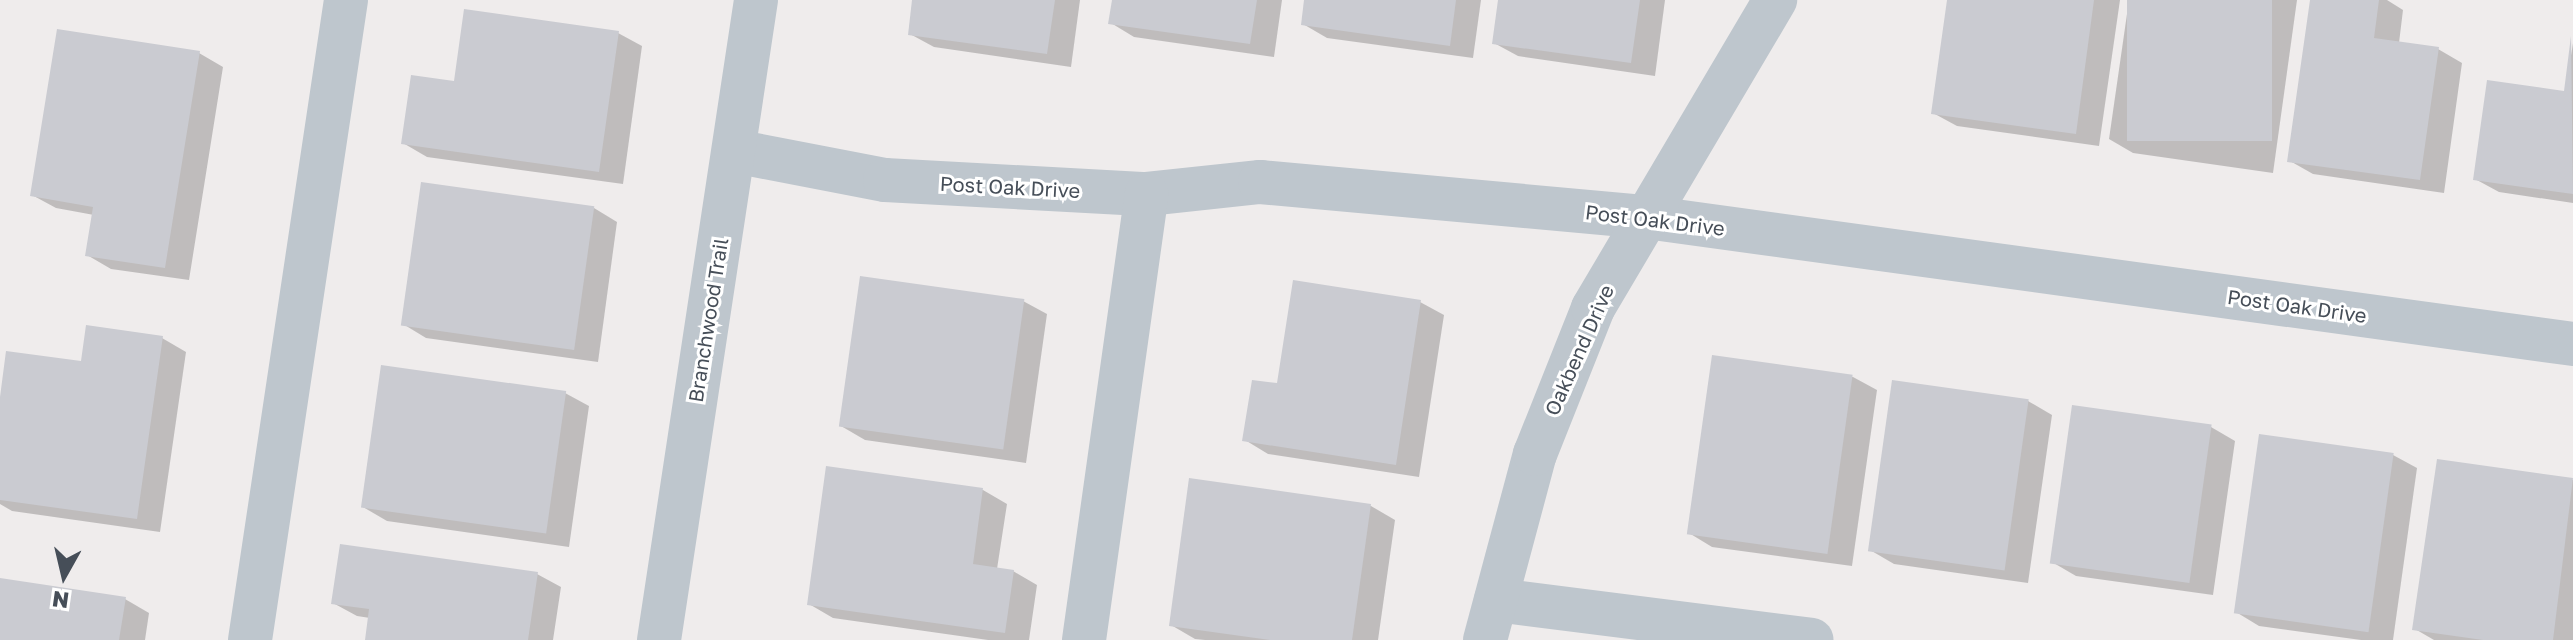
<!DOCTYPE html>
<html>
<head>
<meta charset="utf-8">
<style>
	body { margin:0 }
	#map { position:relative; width:2573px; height:640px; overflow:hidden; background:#efecec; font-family:"Golos Text",sans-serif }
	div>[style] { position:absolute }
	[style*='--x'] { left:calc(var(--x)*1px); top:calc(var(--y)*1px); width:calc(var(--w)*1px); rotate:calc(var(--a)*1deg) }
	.shadow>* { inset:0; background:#0003 }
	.building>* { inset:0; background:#cacbd1; transform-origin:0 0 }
	.minor>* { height:44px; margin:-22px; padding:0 22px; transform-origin:22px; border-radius:22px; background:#bec6cd }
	span { translate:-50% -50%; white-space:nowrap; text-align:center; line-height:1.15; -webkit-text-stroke:6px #fff; paint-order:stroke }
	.street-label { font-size:20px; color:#464e58 }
	.north { position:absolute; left:24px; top:536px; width:80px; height:80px; -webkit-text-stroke:6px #fff; paint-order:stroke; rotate:188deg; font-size:22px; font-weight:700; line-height:32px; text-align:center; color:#464e58 }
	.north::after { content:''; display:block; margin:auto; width:28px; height:36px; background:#464e58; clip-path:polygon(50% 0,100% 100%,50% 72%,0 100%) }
</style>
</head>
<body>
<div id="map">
	<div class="shadow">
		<i style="clip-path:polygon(914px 0,1080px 0,1071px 67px,934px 47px,910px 34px)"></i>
		<i style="clip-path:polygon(1114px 0,1282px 0,1274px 57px,1134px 37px,1111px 23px)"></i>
		<i style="clip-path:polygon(1306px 0,1481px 0,1473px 58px,1327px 38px,1303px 24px)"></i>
		<i style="clip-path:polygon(1500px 0,1665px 0,1655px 76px,1518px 56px,1494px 43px)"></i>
		<i style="clip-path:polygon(1949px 0,2120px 0,2099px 146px,1957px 126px,1933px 113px)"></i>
		<i style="clip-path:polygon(2129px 0,2297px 0,2273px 173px,2133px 153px,2109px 139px)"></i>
		<i style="clip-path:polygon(2312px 0,2387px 0,2403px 10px,2399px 43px,2438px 49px,2462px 63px,2444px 193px,2313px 174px,2290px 161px)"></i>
		<i style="clip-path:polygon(618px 33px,642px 46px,623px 184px,427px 157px,403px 143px,455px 83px)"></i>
		<i style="clip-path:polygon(2573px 43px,2573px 203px,2499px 192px,2475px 179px,2565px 93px)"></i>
		<i style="clip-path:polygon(199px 53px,223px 67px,189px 280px,111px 269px,87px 255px,94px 215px,56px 208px,32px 195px)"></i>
		<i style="clip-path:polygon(594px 208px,617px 222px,598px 362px,426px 338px,403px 324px)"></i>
		<i style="clip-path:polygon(1023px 301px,1047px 314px,1026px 463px,865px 440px,841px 426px)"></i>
		<i style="clip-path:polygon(1420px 302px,1444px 315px,1419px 477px,1268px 454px,1245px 440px)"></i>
		<i style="clip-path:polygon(162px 338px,186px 352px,160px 532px,12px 511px,0 504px,0 411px,83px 364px)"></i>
		<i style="clip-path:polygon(1713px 357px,1853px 377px,1877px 390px,1852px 566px,1712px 547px,1689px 533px)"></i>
		<i style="clip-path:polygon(565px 393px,589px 406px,569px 547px,387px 521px,363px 507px)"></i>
		<i style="clip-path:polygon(2028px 401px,2052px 415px,2028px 583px,1894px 564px,1870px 550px)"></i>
		<i style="clip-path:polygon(2211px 427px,2235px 441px,2213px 595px,2076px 576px,2052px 562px)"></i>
		<i style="clip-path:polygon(2393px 455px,2417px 468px,2393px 640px,2361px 640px,2259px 626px,2236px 612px)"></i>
		<i style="clip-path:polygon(2438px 461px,2573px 480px,2573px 640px,2434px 640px,2415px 629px)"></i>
		<i style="clip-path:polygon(828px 468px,983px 490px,1007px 504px,997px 569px,1013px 571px,1037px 585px,1029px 640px,988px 640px,833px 618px,809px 604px)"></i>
		<i style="clip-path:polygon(1191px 481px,1371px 506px,1395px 520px,1378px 640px,1205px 640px,1195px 639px,1171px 625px)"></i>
		<i style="clip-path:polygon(537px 574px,561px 587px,553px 640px,367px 640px,370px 618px,357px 616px,333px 603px)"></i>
		<i style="clip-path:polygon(0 580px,125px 599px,149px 613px,145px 640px,0 640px)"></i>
	</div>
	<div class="building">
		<i style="clip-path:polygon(912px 0,1055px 0,1047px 54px,908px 35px)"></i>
		<i style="clip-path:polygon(1112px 0,1257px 0,1250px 44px,1108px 24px)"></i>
		<i style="clip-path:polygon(1304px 0,1456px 0,1450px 46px,1301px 25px)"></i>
		<i style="clip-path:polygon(1498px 0,1640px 0,1631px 63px,1492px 44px)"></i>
		<i style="clip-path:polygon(1947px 0,2094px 0,2076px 134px,1931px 114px)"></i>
		<i style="left:2127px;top:0;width:145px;height:141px"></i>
		<i style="clip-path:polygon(2310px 0,2379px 0,2374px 38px,2439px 47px,2420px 180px,2287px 162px)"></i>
		<i style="clip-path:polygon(464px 9px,619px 31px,599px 172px,401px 144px,411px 75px,454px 81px)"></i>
		<i style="clip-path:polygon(57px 29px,200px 51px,165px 268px,85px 256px,93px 207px,30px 196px)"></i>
		<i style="clip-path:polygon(2571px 36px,2573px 194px,2473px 180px,2487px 80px,2564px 91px)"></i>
		<i style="left:421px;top:182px;width:175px;height:145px;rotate:8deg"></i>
		<i style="left:860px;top:276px;width:166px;height:152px;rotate:8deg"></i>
		<i style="clip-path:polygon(1293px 280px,1421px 300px,1396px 465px,1242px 441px,1252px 380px,1277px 383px)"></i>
		<i style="clip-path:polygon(86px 325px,163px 336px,137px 519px,0 500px,0 397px,6px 351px,81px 361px)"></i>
		<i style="left:1712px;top:355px;width:142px;height:181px;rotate:8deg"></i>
		<i style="left:381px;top:365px;width:187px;height:144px;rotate:8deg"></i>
		<i style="left:1892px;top:380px;width:138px;height:173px;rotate:8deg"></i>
		<i style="left:2072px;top:405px;width:141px;height:160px;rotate:8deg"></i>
		<i style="left:2259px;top:434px;width:136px;height:181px;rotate:8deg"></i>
		<i style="clip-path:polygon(2437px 459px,2573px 478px,2553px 640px,2483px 640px,2412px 630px)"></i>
		<i style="clip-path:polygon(826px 466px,983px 488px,973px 564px,1014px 570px,1005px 633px,807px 605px)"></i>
		<i style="clip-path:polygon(1189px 478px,1371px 504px,1352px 640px,1270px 640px,1169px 626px)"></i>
		<i style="clip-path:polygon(340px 544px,538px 572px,528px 640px,365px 640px,369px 609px,331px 604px)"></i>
		<i style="clip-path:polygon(0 578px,126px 597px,119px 640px,0 640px)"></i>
	</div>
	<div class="minor">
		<i style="--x:734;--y:151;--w:154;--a:10.9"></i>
		<i style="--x:885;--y:180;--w:262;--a:3.1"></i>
		<i style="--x:1147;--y:194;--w:114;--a:-6.1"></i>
		<i style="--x:1260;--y:182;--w:388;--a:5.2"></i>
		<i style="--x:1646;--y:217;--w:936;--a:7.8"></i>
		<i style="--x:1496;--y:600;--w:318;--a:7.2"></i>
		<i style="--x:250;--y:640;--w:647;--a:-81.47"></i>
		<i style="--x:659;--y:640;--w:647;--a:-81.38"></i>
		<i style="--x:1084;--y:640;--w:450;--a:-82"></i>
		<i style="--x:1485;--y:640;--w:193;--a:-75"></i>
		<i style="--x:1535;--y:454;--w:157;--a:-68.3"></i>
		<i style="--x:1593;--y:308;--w:358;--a:-59.4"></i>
	</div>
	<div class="street-label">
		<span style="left:1010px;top:187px;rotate:3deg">Post Oak Drive</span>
		<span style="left:1655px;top:220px;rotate:7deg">Post Oak Drive</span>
		<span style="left:2297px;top:306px;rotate:8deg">Post Oak Drive</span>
		<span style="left:708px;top:320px;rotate:-81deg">Branchwood Trail</span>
		<span style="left:1579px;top:350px;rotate:-66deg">Oakbend Drive</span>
	</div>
	<div class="north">N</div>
</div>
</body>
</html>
